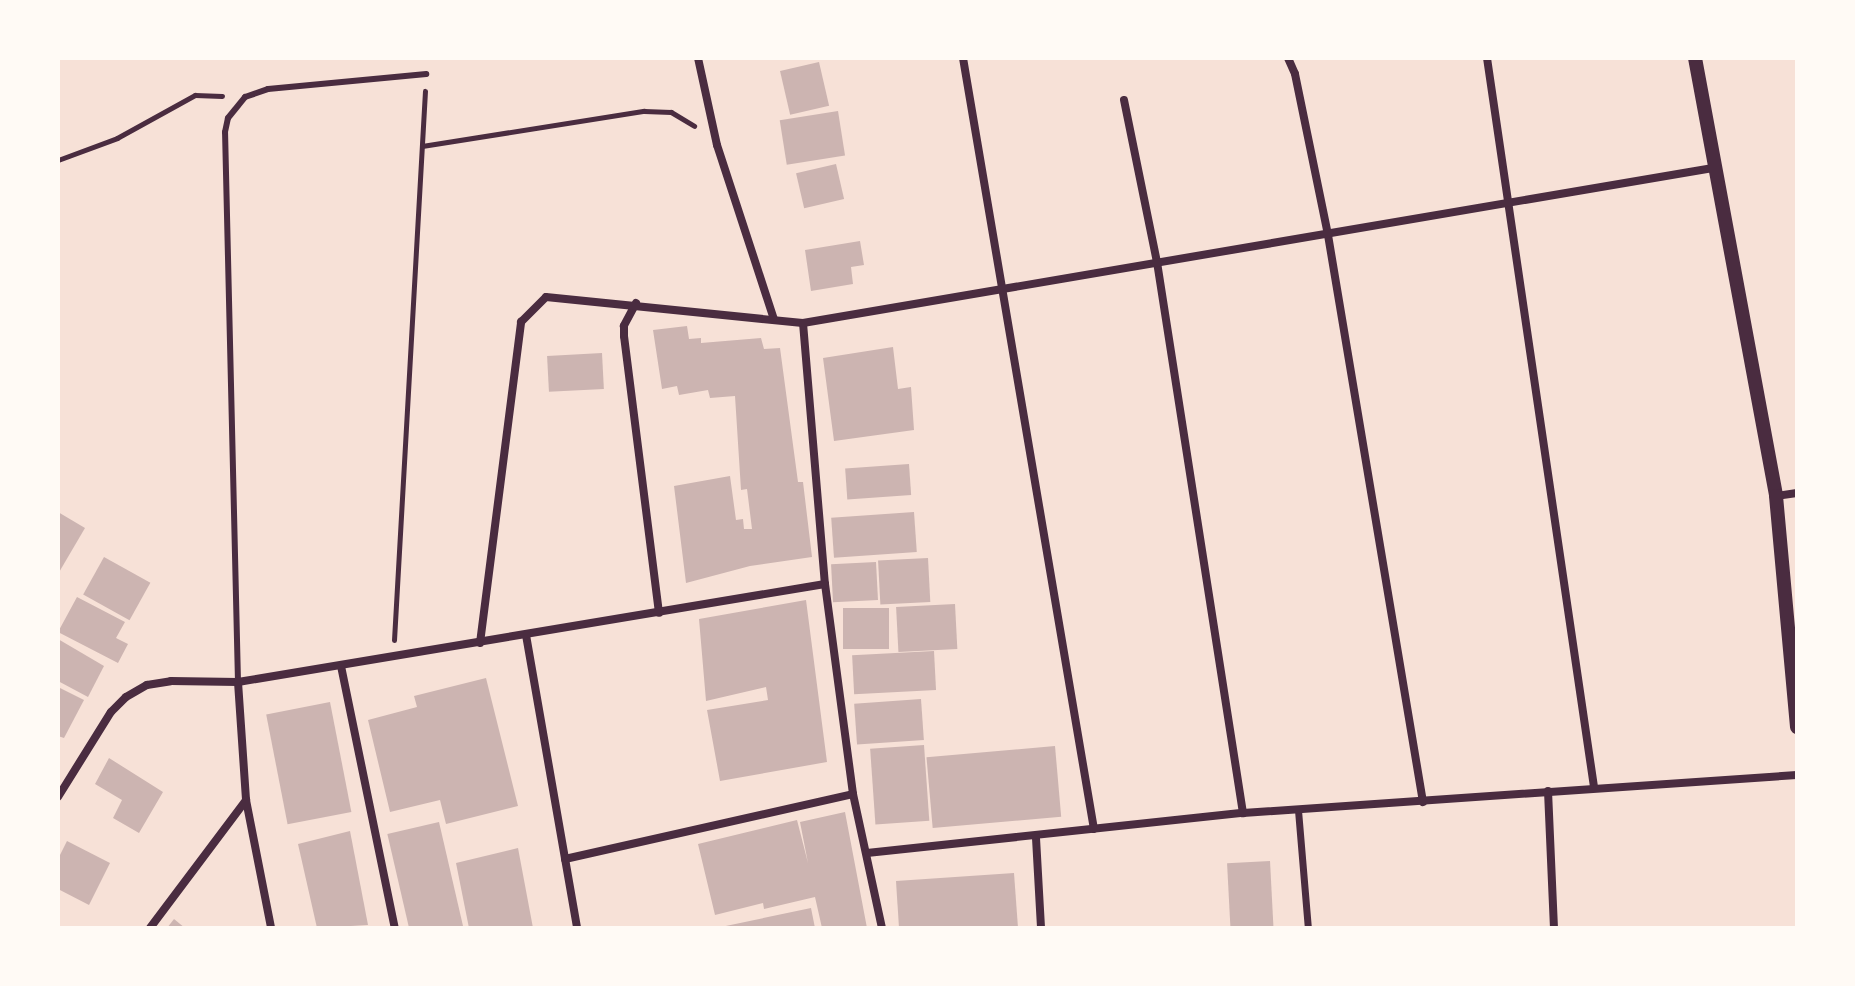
<!DOCTYPE html>
<html>
<head>
<meta charset="utf-8">
<style>
	body { margin:0 }
	#map { position:relative; width:1855px; height:986px; overflow:hidden; background:#f7e1d7; font-family:"Golos Text",sans-serif }
	div>[style] { position:absolute }
	[style*='--x'] { left:calc(var(--x)*1px); top:calc(var(--y)*1px); width:calc(var(--w)*1px); rotate:calc(var(--a)*1deg) }
	.building>* { inset:0; background:#ccb4b1; transform-origin:0 0 }
	.path>* { height:5px; margin:-2.5px; padding:0 2.5px; transform-origin:2.5px; border-radius:2.5px; background:#4a2c40 }
	.service>* { height:6px; margin:-3px; padding:0 3px; transform-origin:3px; border-radius:3px; background:#4a2c40 }
	.pedestrian>* { height:7px; margin:-3.5px; padding:0 3.5px; transform-origin:3.5px; border-radius:3.5px; background:#4a2c40 }
	.minor>* { height:8px; margin:-4px; padding:0 4px; transform-origin:4px; border-radius:4px; background:#4a2c40 }
	.tertiary>* { height:14px; margin:-7px; padding:0 7px; transform-origin:7px; border-radius:7px; background:#4a2c40 }
	span { translate:-50% -50%; white-space:nowrap; text-align:center; line-height:1.15; -webkit-text-stroke:8px #fffaf5; paint-order:stroke }
	.frame { position:absolute; inset:0; border:60px solid #fffaf5; pointer-events:none }
</style>
</head>
<body>
<div id="map">
	<div class="building">
		<i style="left:819px;top:62px;width:45px;height:40px;rotate:77deg"></i>
		<i style="left:838px;top:111px;width:45px;height:59px;rotate:81deg"></i>
		<i style="left:836px;top:164px;width:36px;height:41px;rotate:77deg"></i>
		<i style="clip-path:polygon(860px 241px,864px 265px,851px 267px,853px 284px,811px 291px,805px 250px)"></i>
		<i style="clip-path:polygon(687px 326px,689px 339px,701px 338px,701px 343px,761px 338px,764px 349px,780px 348px,798px 482px,803px 482px,812px 557px,750px 566px,686px 583px,674px 486px,730px 476px,736px 520px,743px 519px,744px 529px,752px 529px,747px 489px,741px 490px,735px 396px,710px 398px,708px 390px,679px 395px,677px 386px,662px 389px,653px 330px)"></i>
		<i style="clip-path:polygon(893px 347px,898px 389px,911px 387px,914px 430px,834px 441px,823px 358px)"></i>
		<i style="left:602px;top:353px;width:36px;height:55px;rotate:87deg"></i>
		<i style="left:909px;top:464px;width:31px;height:64px;rotate:86deg"></i>
		<i style="clip-path:polygon(58px 512px,85px 528px,58px 574px)"></i>
		<i style="left:914px;top:512px;width:40px;height:83px;rotate:86deg"></i>
		<i style="left:104px;top:557px;width:53px;height:43px;rotate:29deg"></i>
		<i style="left:928px;top:558px;width:44px;height:50px;rotate:87deg"></i>
		<i style="left:876px;top:562px;width:38px;height:45px;rotate:87deg"></i>
		<i style="clip-path:polygon(77px 597px,125px 622px,116px 638px,128px 644px,118px 663px,58px 632px)"></i>
		<i style="clip-path:polygon(806px 600px,827px 762px,720px 781px,707px 710px,768px 700px,766px 687px,706px 701px,699px 619px)"></i>
		<i style="left:955px;top:604px;width:45px;height:59px;rotate:87deg"></i>
		<i style="left:843px;top:608px;width:46px;height:41px"></i>
		<i style="clip-path:polygon(58px 639px,104px 666px,88px 697px,58px 681px)"></i>
		<i style="left:934px;top:651px;width:39px;height:82px;rotate:87deg"></i>
		<i style="clip-path:polygon(486px 678px,518px 806px,446px 824px,440px 800px,390px 812px,368px 720px,417px 707px,414px 696px)"></i>
		<i style="clip-path:polygon(58px 687px,84px 700px,64px 738px,58px 736px)"></i>
		<i style="left:921px;top:699px;width:41px;height:67px;rotate:86deg"></i>
		<i style="left:330px;top:702px;width:112px;height:65px;rotate:79deg"></i>
		<i style="left:924px;top:745px;width:76px;height:54px;rotate:86deg"></i>
		<i style="left:1055px;top:746px;width:71px;height:129px;rotate:85deg"></i>
		<i style="clip-path:polygon(109px 758px,163px 792px,139px 833px,113px 818px,122px 800px,95px 784px)"></i>
		<i style="clip-path:polygon(845px 812px,867px 928px,822px 928px,815px 897px,764px 909px,763px 903px,715px 915px,698px 844px,797px 820px,808px 863px,800px 822px)"></i>
		<i style="left:439px;top:822px;width:107px;height:53px;rotate:77deg"></i>
		<i style="clip-path:polygon(350px 831px,368px 925px,317px 928px,298px 844px)"></i>
		<i style="clip-path:polygon(67px 841px,110px 863px,89px 905px,58px 889px,58px 859px)"></i>
		<i style="clip-path:polygon(518px 848px,533px 928px,469px 928px,456px 863px)"></i>
		<i style="left:1270px;top:861px;width:67px;height:43px;rotate:87deg"></i>
		<i style="clip-path:polygon(1014px 873px,1018px 928px,899px 928px,896px 881px)"></i>
		<i style="clip-path:polygon(811px 908px,815px 928px,721px 928px,721px 927px)"></i>
		<i style="clip-path:polygon(174px 919px,185px 928px,167px 928px)"></i>
	</div>
	<div class="path">
		<i style="--x:422;--y:146;--w:225;--a:-9"></i>
		<i style="--x:644;--y:111;--w:27;--a:2"></i>
		<i style="--x:671;--y:112;--w:27;--a:31"></i>
		<i style="--x:58;--y:160;--w:63;--a:-20.4"></i>
		<i style="--x:117;--y:138;--w:89;--a:-28.9"></i>
		<i style="--x:195;--y:95;--w:27;--a:2"></i>
		<i style="--x:394;--y:640;--w:550;--a:-86.77"></i>
	</div>
	<div class="service">
		<i style="--x:238;--y:682;--w:550;--a:-91.35"></i>
		<i style="--x:225;--y:132;--w:14;--a:-78"></i>
		<i style="--x:228;--y:118;--w:27;--a:-51"></i>
		<i style="--x:245;--y:97;--w:24;--a:-19"></i>
		<i style="--x:268;--y:89;--w:159;--a:-5.4"></i>
	</div>
	<div class="pedestrian">
		<i style="--x:1298;--y:810;--w:118;--a:85.2"></i>
	</div>
	<div class="minor">
		<i style="--x:698;--y:58;--w:89;--a:77.7"></i>
		<i style="--x:717;--y:145;--w:183;--a:71.9"></i>
		<i style="--x:963;--y:58;--w:782;--a:80.36"></i>
		<i style="--x:1288;--y:58;--w:17;--a:66"></i>
		<i style="--x:1295;--y:74;--w:164;--a:78.4"></i>
		<i style="--x:1328;--y:235;--w:575;--a:80.49"></i>
		<i style="--x:1487;--y:58;--w:737;--a:81.65"></i>
		<i style="--x:1124;--y:100;--w:165;--a:78.5"></i>
		<i style="--x:1157;--y:262;--w:558;--a:81.13"></i>
		<i style="--x:636;--y:303;--w:26;--a:118"></i>
		<i style="--x:624;--y:326;--w:10;--a:90"></i>
		<i style="--x:624;--y:336;--w:279;--a:82.8"></i>
		<i style="--x:803;--y:323;--w:262;--a:85.2"></i>
		<i style="--x:825;--y:584;--w:212;--a:82.4"></i>
		<i style="--x:853;--y:794;--w:137;--a:77.8"></i>
		<i style="--x:1776;--y:496;--w:21;--a:-8"></i>
		<i style="--x:526;--y:635;--w:297;--a:80.1"></i>
		<i style="--x:480;--y:643;--w:324;--a:-82.7"></i>
		<i style="--x:521;--y:322;--w:35;--a:-45"></i>
		<i style="--x:546;--y:297;--w:258;--a:5.8"></i>
		<i style="--x:803;--y:323;--w:923;--a:-9.67"></i>
		<i style="--x:341;--y:666;--w:268;--a:78.4"></i>
		<i style="--x:238;--y:682;--w:118;--a:86.1"></i>
		<i style="--x:246;--y:800;--w:130;--a:78.9"></i>
		<i style="--x:1548;--y:791;--w:137;--a:87.5"></i>
		<i style="--x:58;--y:797;--w:100;--a:-58.1"></i>
		<i style="--x:111;--y:712;--w:21;--a:-45"></i>
		<i style="--x:126;--y:697;--w:24;--a:-30"></i>
		<i style="--x:147;--y:685;--w:24;--a:-9"></i>
		<i style="--x:171;--y:681;--w:67;--a:0.9"></i>
		<i style="--x:238;--y:682;--w:595;--a:-9.48"></i>
		<i style="--x:1036;--y:838;--w:90;--a:86.8"></i>
		<i style="--x:867;--y:853;--w:378;--a:-6.1"></i>
		<i style="--x:1243;--y:813;--w:555;--a:-3.92"></i>
		<i style="--x:565;--y:859;--w:295;--a:-12.7"></i>
		<i style="--x:150;--y:928;--w:160;--a:-53.1"></i>
	</div>
	<div class="tertiary">
		<i style="--x:1695;--y:58;--w:445;--a:79.5"></i>
		<i style="--x:1776;--y:496;--w:232;--a:84.8"></i>
	</div>
	<div class="frame"></div>
</div>
</body>
</html>
